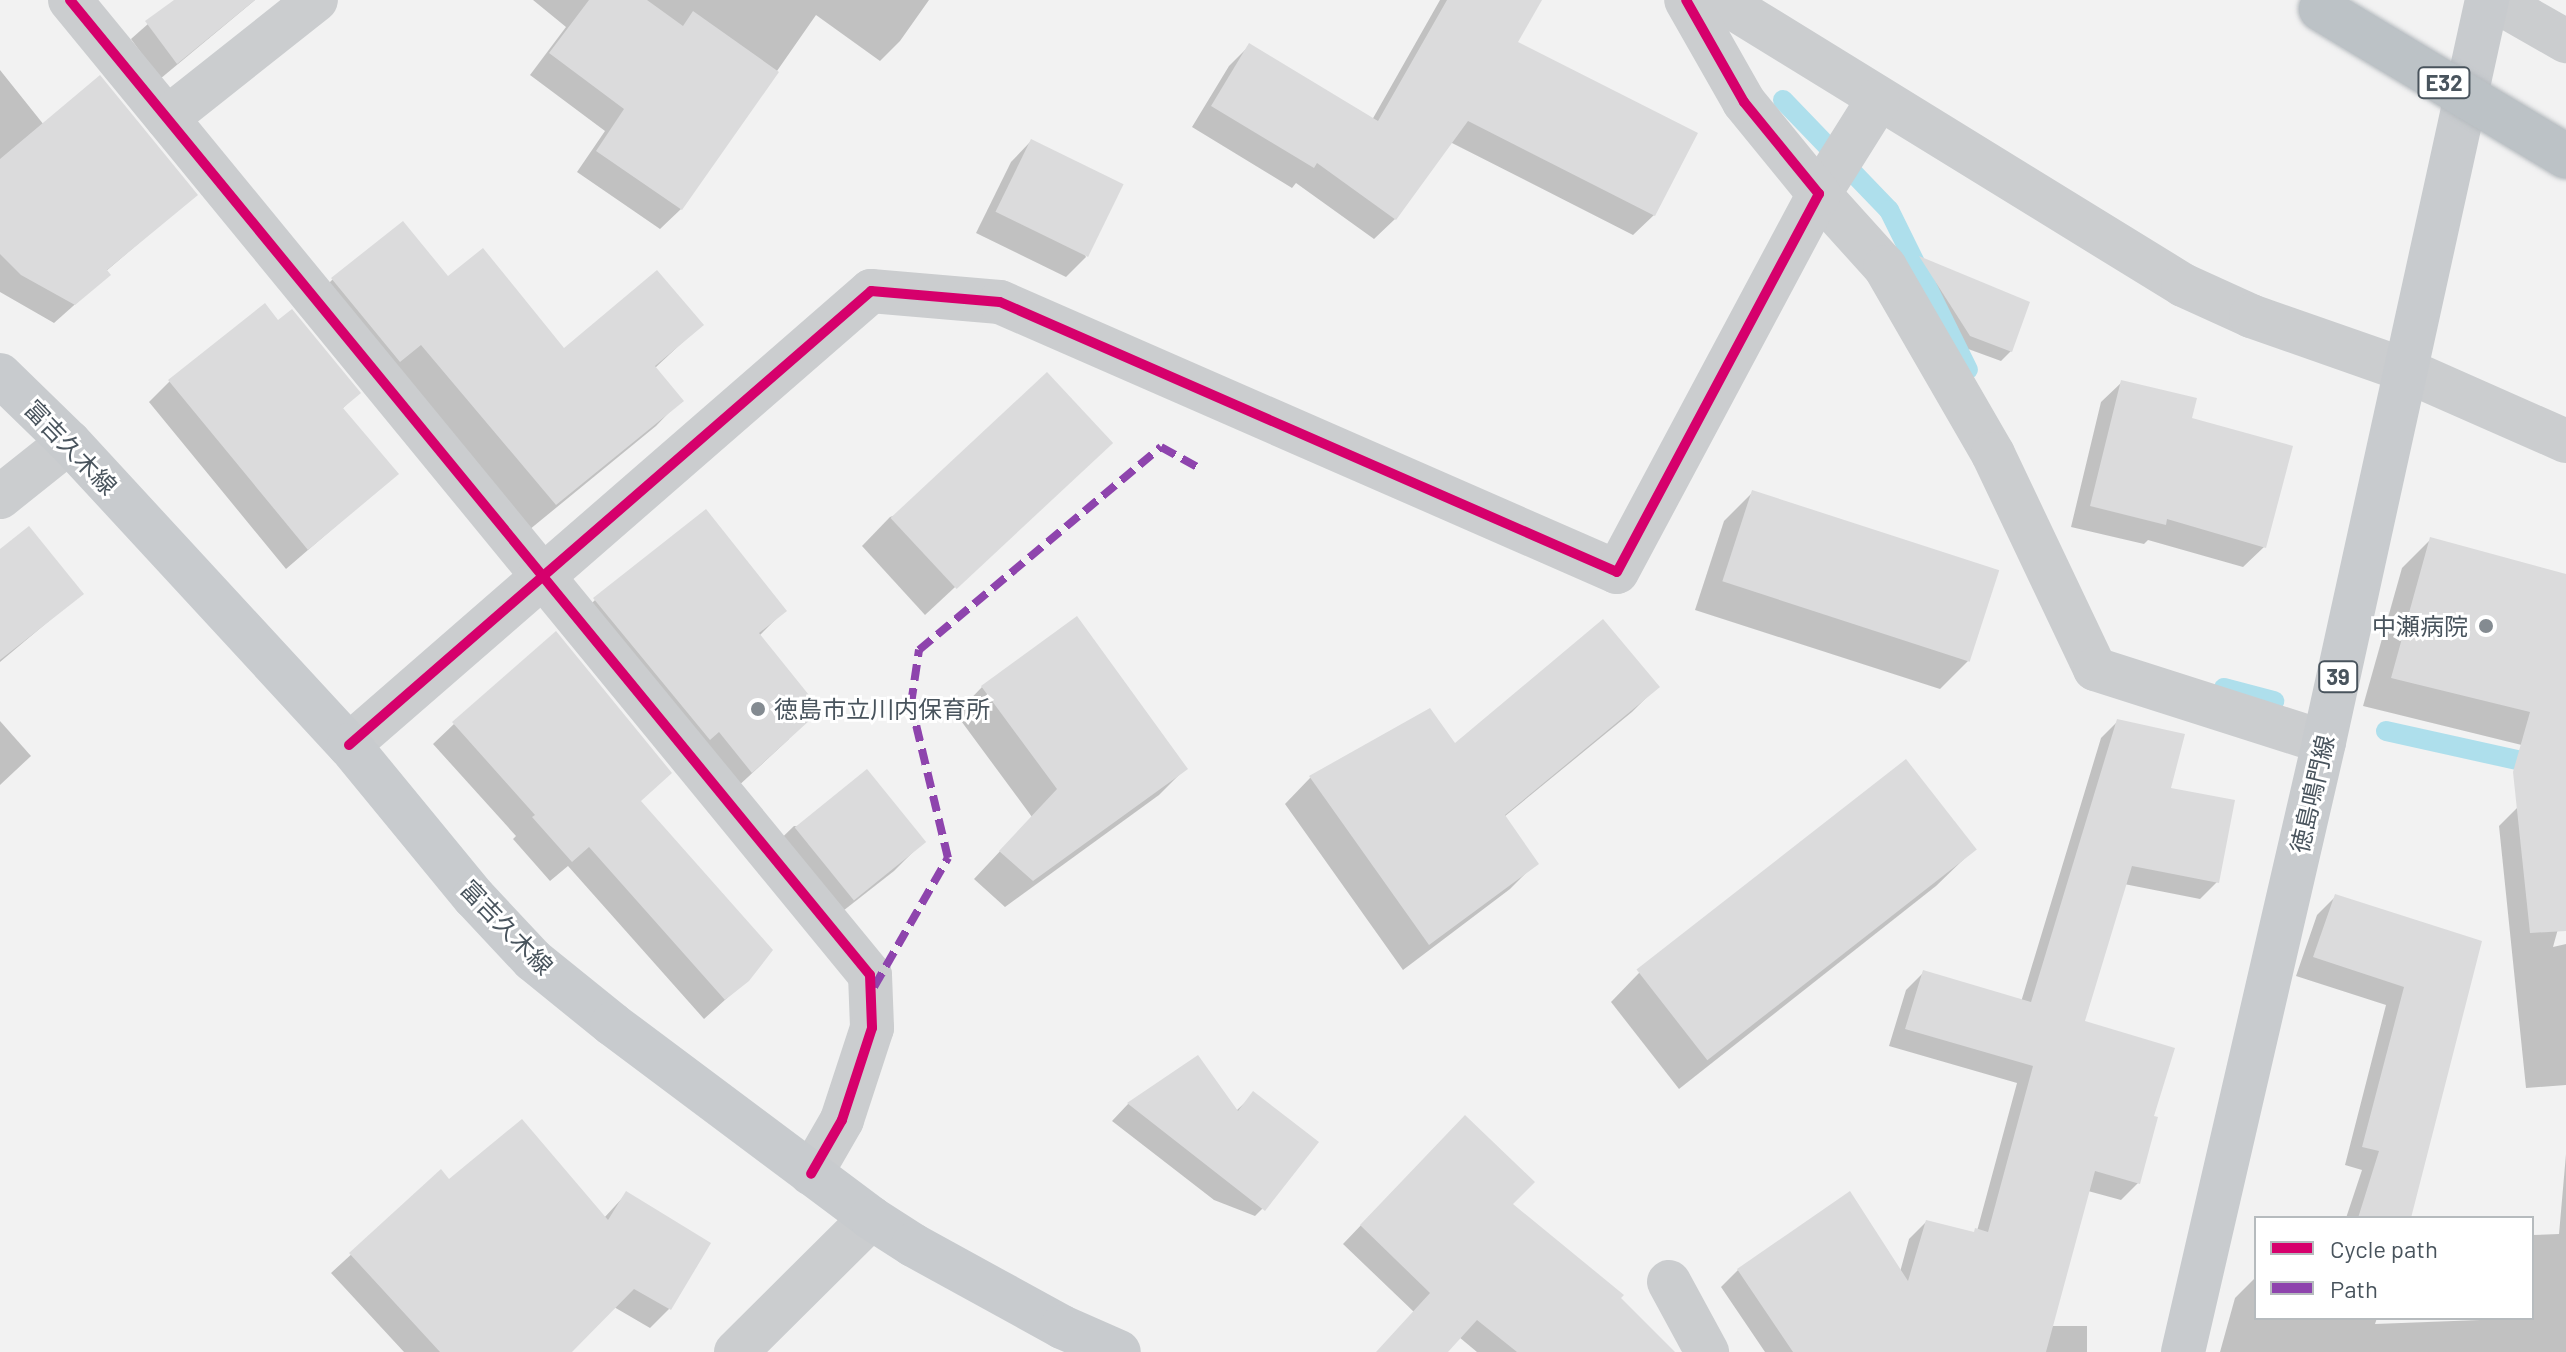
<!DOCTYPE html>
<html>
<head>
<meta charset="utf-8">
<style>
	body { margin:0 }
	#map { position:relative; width:2566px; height:1352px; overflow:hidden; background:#f2f2f2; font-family:Barlow,"Noto Sans JP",sans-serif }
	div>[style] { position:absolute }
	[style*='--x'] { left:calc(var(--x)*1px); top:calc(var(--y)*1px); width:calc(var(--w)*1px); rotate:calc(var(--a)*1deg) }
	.shadow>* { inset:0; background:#0003 }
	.stream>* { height:20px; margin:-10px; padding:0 10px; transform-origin:10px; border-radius:10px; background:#aedfec }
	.building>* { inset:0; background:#dbdbdc; transform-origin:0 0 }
	.minor>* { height:44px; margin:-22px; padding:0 22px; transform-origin:22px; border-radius:22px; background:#cbcdcf }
	.major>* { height:44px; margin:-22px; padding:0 22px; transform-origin:22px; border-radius:22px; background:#c8cbce }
	.bridges { filter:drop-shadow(0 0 2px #b7bcc0) drop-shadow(0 0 2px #b7bcc0) }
	.highway-bridge>* { height:44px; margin:-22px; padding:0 22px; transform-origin:22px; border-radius:22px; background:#bcc2c6 }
	.quiet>* { height:8px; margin-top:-4px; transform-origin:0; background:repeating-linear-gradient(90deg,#8e44ad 0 16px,transparent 0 24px) }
	.cycleway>* { height:10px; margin:-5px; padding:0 5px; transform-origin:5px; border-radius:5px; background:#d6006c }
	.dots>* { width:22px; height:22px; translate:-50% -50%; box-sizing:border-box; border:4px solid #fff; border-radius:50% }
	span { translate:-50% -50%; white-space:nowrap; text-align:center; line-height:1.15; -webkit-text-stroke:6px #fff; paint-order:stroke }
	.shield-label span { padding:2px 6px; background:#fff; border:2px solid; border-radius:6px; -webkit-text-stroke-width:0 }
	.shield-label { font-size:22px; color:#49545d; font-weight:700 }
	.street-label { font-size:24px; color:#49545d }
	.poi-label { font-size:24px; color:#49545d }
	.right { translate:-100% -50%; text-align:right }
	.left { translate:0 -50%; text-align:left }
	.legend { position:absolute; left:2254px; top:1216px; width:280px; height:104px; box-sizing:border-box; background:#fff; border:2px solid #b6bbbe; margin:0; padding:10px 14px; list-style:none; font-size:24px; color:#49545d }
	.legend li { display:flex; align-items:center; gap:16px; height:40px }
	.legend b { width:40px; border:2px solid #b6bbbe }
</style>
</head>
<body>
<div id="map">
	<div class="shadow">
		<i style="clip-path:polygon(175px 0,255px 0,160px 79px,131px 39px)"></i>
		<i style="clip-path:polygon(533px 0,929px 0,900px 41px,880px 61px,816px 15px,681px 209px,660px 229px,577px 172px,605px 131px,530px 75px,566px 27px)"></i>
		<i style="clip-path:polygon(1440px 0,1540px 0,1516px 43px,1654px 215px,1633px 235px,1450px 142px,1395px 219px,1374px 239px,1296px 183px,1292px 188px,1192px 127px,1229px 66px,1249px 46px,1372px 120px)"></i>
		<i style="clip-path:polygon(0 70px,44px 125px,195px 195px,105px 272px,108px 275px,54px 323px,0 292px)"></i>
		<i style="clip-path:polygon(1031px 141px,1086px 257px,1066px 277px,976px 233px,1011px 162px)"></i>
		<i style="clip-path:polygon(403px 224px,448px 279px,564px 351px,701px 325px,655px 368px,681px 400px,656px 426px,529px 530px,307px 305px,332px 280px)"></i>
		<i style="clip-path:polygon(1920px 258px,2027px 303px,2011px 351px,2001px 361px,1960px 346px,1910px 267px)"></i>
		<i style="clip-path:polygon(278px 323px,358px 393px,341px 410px,396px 474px,286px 569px,149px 402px,170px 381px)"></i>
		<i style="clip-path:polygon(2122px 382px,2190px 420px,2264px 547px,2243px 567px,2148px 540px,2144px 544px,2071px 527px,2101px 402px)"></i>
		<i style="clip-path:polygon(1110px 443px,925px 615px,862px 546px,890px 517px)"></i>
		<i style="clip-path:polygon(1753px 492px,1969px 660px,1940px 689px,1695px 610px,1724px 521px)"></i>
		<i style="clip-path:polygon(2431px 539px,2566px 576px,2566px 756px,2363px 706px,2402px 568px)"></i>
		<i style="clip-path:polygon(0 552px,81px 594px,0 662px)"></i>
		<i style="clip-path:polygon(595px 600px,784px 611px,759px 636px,789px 739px,722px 801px,566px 629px)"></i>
		<i style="clip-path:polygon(982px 687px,1186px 768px,1159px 795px,1005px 907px,974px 879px,1032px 817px,956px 714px)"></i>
		<i style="clip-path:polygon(1657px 687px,1632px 712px,1504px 817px,1536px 863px,1510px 889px,1403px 970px,1285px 804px,1310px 778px,1430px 711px,1454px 746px)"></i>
		<i style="clip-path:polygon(0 721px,31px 756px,0 785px)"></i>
		<i style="clip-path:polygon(2118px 721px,2169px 789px,2217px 882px,2200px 899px,2124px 884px,2082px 1022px,2152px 1118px,2138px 1183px,2121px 1200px,2088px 1191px,2051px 1326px,2087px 1326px,2087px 1352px,1765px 1352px,1721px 1287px,1738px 1270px,1850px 1194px,1900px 1272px,1909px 1239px,1926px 1222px,1972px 1234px,1977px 1231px,2017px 1083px,1889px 1046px,1906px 990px,1923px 973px,2021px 1002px,2101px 738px)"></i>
		<i style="clip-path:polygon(454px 724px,640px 802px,748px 979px,704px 1019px,568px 866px,550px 881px,513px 839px,516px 836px,433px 744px)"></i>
		<i style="clip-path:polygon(2517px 808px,2566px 821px,2566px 900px,2553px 947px,2566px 944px,2566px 1085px,2526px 1088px,2499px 826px)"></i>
		<i style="clip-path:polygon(794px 826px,923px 842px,894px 871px,834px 918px,765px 854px)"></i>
		<i style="clip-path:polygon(1966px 857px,1936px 886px,1679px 1089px,1611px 1002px,1639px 973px)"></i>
		<i style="clip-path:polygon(2336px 896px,2480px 943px,2410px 1218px,2346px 1218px,2362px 1170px,2345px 1165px,2386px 1005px,2296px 976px,2317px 915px)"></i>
		<i style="clip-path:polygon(1197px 1058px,1236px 1111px,1254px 1094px,1272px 1199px,1255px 1216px,1214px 1200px,1112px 1121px,1128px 1104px)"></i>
		<i style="clip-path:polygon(1447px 1135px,1510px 1204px,1619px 1298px,1672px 1352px,1477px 1352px,1459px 1337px,1446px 1352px,1377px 1352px,1414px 1312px,1343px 1244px)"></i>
		<i style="clip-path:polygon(2566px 1154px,2566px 1352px,2220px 1352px,2235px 1298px,2254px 1279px,2256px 1318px,2377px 1318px,2375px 1324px,2532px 1318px,2532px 1235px,2559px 1234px)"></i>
		<i style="clip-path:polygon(441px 1172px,449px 1182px,604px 1218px,626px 1194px,709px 1243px,669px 1309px,650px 1328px,614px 1307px,569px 1352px,404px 1352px,331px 1273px)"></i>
	</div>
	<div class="stream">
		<i style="--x:1783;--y:100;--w:153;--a:46.1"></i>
		<i style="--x:1889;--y:210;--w:178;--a:63.7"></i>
		<i style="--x:2224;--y:688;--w:52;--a:14.6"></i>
		<i style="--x:2386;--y:731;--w:184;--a:12.5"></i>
	</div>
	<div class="building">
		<i style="clip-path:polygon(174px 0,255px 0,177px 64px,145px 21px)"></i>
		<i style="clip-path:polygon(589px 0,647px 0,683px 26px,693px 11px,779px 72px,682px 210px,596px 151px,624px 109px,549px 53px)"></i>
		<i style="clip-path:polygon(1447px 0,1542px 0,1518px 42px,1698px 133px,1655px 216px,1468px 121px,1396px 220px,1317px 163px,1314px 168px,1211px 106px,1249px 43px,1378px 121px)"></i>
		<i style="clip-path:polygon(100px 75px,198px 195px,107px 270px,111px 275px,75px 305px,21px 275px,0 254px,0 159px)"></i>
		<i style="left:1031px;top:139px;width:103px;height:81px;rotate:26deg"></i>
		<i style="clip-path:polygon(403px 221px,448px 276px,483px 248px,564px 348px,657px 270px,704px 325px,655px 366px,684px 401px,556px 505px,421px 345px,400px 362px,331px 278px)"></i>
		<i style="clip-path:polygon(1919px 256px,2030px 302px,2012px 352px,1970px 336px)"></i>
		<i style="clip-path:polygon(265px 303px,278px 320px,292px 309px,361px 393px,343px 408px,399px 474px,308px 550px,168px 380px)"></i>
		<i style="left:1047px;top:372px;width:97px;height:214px;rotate:47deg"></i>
		<i style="clip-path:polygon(2121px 380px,2197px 398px,2192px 418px,2293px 446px,2266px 548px,2167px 519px,2166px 525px,2090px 506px)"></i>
		<i style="left:1752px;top:490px;width:260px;height:96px;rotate:18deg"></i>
		<i style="clip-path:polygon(706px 509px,787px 611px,759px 633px,821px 710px,752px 773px,719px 732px,710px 740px,593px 598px)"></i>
		<i style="clip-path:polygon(29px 526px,84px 594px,0 660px,0 549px)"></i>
		<i style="clip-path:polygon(2430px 537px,2566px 574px,2566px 931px,2530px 933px,2513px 772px,2530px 712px,2391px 678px)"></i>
		<i style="clip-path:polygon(1077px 616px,1188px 769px,1033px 881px,999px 851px,1057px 789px,981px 686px)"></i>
		<i style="clip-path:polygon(1603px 619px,1660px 687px,1505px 815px,1539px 864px,1429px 945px,1309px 776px,1430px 708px,1455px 743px)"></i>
		<i style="clip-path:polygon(556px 631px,672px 773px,641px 801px,773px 950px,749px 981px,725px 1000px,589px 847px,572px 862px,532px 817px,535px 815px,452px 722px)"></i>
		<i style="clip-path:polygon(2117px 719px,2185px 734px,2171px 788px,2235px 800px,2219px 883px,2132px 866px,2085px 1021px,2175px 1048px,2154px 1116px,2158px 1117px,2140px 1184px,2095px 1171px,2046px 1352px,1793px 1352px,1737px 1269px,1850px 1191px,1908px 1281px,1926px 1220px,1974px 1232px,1975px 1228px,1988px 1232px,2033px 1066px,1905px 1029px,1923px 970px,2031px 1002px)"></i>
		<i style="left:1906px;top:759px;width:115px;height:342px;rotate:52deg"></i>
		<i style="left:867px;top:769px;width:94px;height:93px;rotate:51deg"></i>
		<i style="clip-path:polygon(2335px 894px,2482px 941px,2411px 1218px,2358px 1218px,2379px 1151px,2362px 1147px,2404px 987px,2313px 957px)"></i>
		<i style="clip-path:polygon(1198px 1055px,1238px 1111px,1253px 1091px,1319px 1142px,1265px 1211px,1127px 1103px)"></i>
		<i style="clip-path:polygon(1465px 1115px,1535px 1182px,1513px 1204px,1624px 1295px,1621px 1298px,1675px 1352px,1517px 1352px,1477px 1320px,1448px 1352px,1376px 1352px,1430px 1293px,1360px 1225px)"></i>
		<i style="clip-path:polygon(522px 1119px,608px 1220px,626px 1191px,711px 1243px,671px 1310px,634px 1289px,572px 1352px,440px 1352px,349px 1253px,441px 1169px,449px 1179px)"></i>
	</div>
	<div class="minor">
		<i style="--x:70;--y:0;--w:1261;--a:50.63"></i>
		<i style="--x:870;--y:975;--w:53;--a:87.8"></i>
		<i style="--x:872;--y:1028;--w:97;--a:108.1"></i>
		<i style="--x:842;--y:1120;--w:62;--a:119.9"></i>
		<i style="--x:1720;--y:0;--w:544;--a:31.61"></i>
		<i style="--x:2183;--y:285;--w:75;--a:24.5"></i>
		<i style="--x:2251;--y:316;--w:163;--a:19.3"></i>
		<i style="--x:2405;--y:370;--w:176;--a:23.8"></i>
		<i style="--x:2494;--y:0;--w:83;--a:29.7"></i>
		<i style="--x:1878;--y:100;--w:111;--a:122.1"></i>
		<i style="--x:1819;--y:194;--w:98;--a:47.9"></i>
		<i style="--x:1885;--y:267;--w:216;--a:60"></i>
		<i style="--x:1993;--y:454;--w:238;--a:64.6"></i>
		<i style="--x:2095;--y:669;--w:240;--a:17.7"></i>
		<i style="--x:167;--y:118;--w:190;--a:-38.4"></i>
		<i style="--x:0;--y:497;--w:88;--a:-38.6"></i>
		<i style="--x:349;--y:745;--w:692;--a:-41.01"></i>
		<i style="--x:871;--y:291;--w:129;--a:4.9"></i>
		<i style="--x:1000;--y:302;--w:673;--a:23.63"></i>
		<i style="--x:1617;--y:572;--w:429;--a:-61.9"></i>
		<i style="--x:1819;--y:194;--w:119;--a:-129.2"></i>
		<i style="--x:1744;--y:102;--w:117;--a:-119.6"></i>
		<i style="--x:1669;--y:1282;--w:80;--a:61.5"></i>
		<i style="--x:736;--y:1352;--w:190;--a:-44.8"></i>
	</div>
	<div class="major">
		<i style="--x:0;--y:375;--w:96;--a:44.2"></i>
		<i style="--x:69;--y:442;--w:413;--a:47.3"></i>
		<i style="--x:349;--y:745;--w:197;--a:50.6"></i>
		<i style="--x:474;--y:897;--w:86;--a:46.9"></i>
		<i style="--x:533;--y:960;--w:102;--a:39"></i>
		<i style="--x:612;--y:1024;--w:324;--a:36.8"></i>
		<i style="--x:871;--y:1218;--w:50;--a:32.7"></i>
		<i style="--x:913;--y:1245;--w:170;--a:28.8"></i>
		<i style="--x:1062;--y:1327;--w:62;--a:23.7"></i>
		<i style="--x:2183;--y:1352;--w:626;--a:-76.98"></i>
		<i style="--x:2324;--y:742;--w:760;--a:-77.61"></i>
	</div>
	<div class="bridges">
		<div class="highway-bridge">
			<i style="--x:2321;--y:9;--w:286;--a:31"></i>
		</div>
	</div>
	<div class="quiet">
		<i style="--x:874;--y:987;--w:149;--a:-60.2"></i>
		<i style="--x:948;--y:858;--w:158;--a:-103.5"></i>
		<i style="--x:911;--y:704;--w:55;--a:-81.6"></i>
		<i style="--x:919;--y:650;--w:316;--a:-40"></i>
		<i style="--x:1161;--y:447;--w:43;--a:28.9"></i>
	</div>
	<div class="cycleway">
		<i style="--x:70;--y:0;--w:1261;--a:50.63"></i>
		<i style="--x:870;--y:975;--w:53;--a:87.8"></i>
		<i style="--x:872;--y:1028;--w:97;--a:108.1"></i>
		<i style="--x:842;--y:1120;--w:62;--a:119.9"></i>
		<i style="--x:349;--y:745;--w:692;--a:-41.01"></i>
		<i style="--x:871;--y:291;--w:129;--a:4.9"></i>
		<i style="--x:1000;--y:302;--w:673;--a:23.63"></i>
		<i style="--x:1617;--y:572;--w:429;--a:-61.9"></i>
		<i style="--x:1819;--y:194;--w:119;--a:-129.2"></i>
		<i style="--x:1744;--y:102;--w:117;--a:-119.6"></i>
	</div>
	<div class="dots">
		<i style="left:2486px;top:626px;background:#848b91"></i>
		<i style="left:758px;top:709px;background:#848b91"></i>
	</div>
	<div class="shield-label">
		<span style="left:2444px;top:83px">E32</span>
		<span style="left:2338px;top:677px">39</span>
	</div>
	<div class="street-label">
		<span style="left:71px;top:447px;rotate:46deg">富吉久木線</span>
		<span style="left:2312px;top:794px;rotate:-77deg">徳島鳴門線</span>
		<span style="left:507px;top:927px;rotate:46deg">富吉久木線</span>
	</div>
	<div class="poi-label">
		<span class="right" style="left:2468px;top:626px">中瀬病院</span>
		<span class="left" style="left:774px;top:709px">徳島市立川内保育所</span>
	</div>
	<ul class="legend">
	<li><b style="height:10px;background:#d6006c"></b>Cycle path</li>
	<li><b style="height:10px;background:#8e44ad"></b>Path</li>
	</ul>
</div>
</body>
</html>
